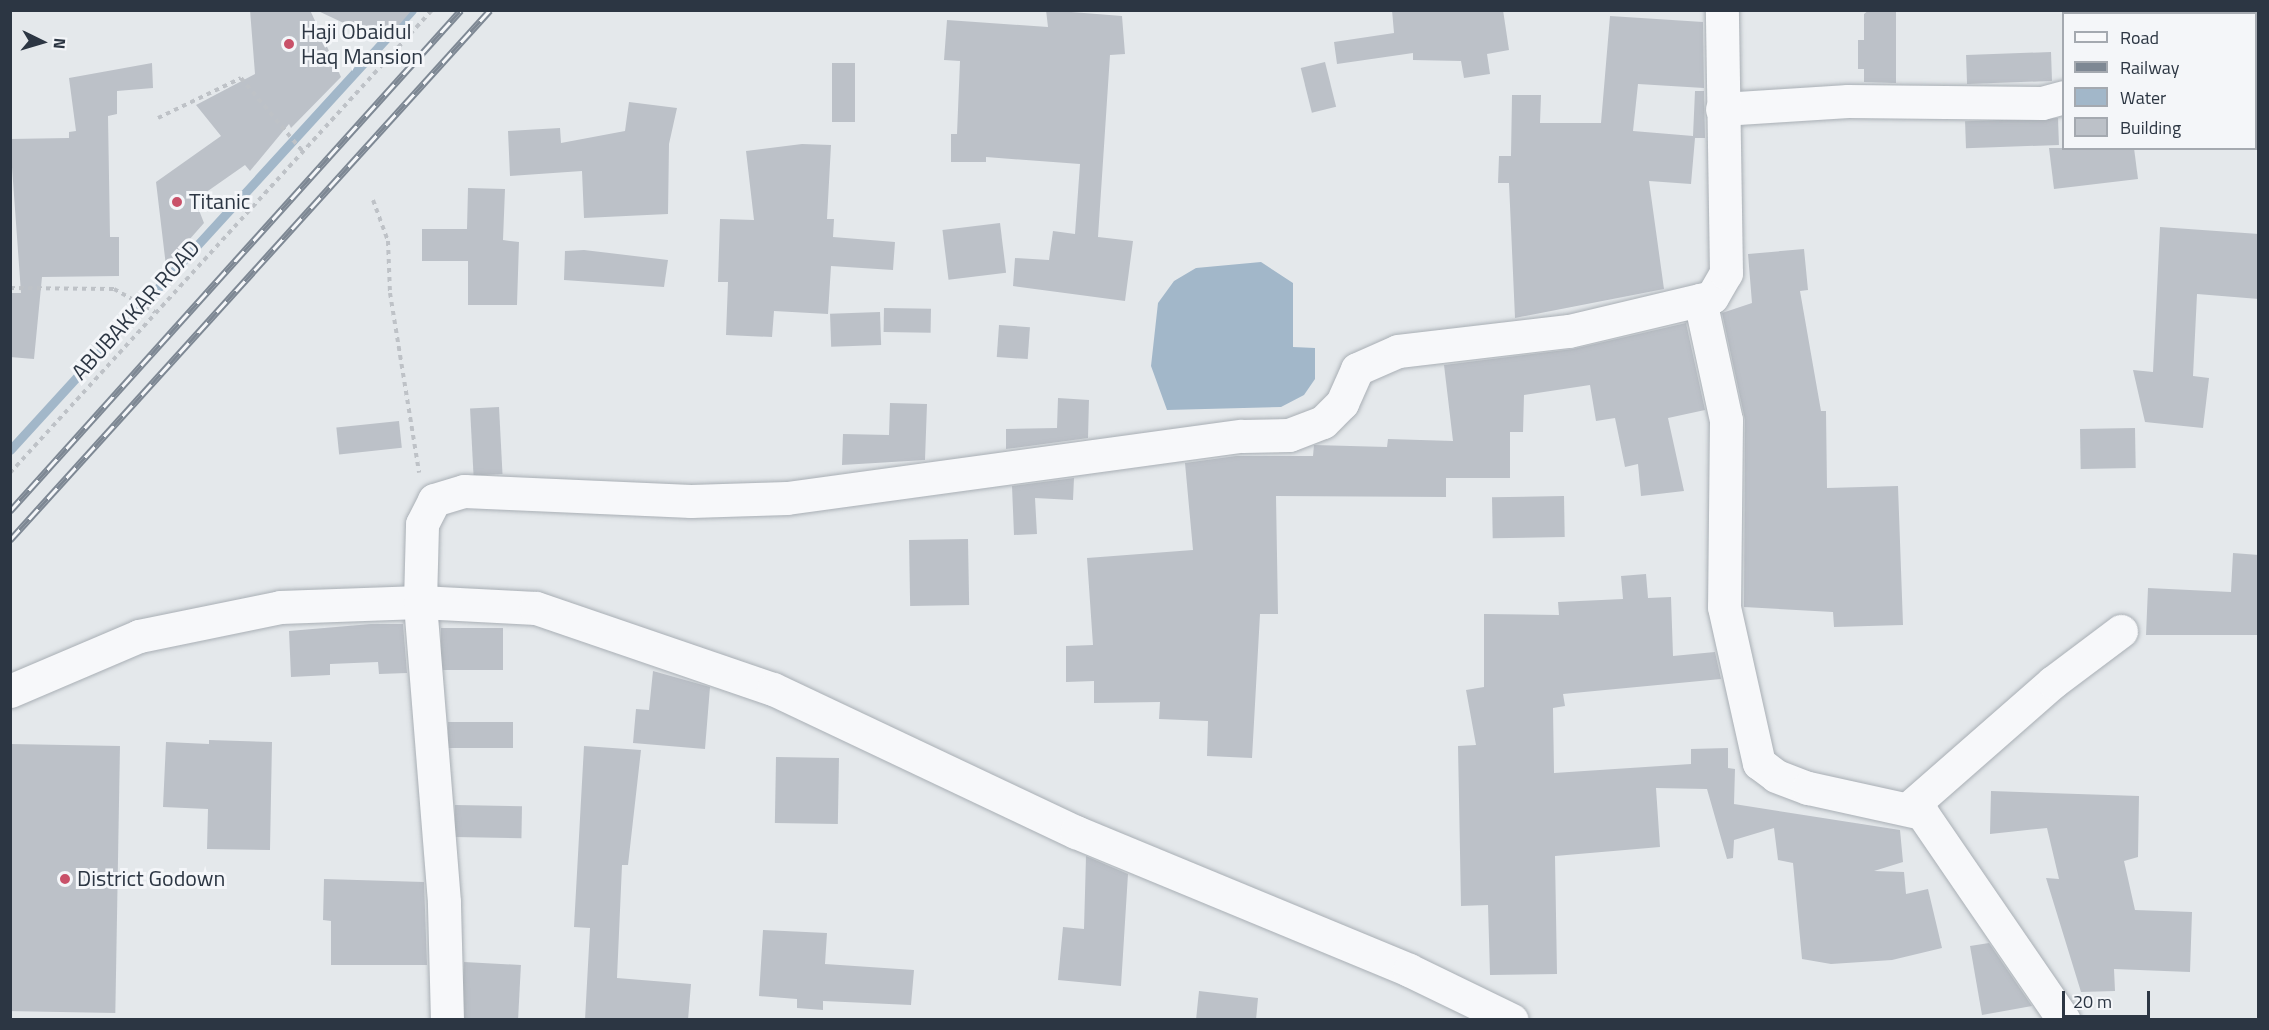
<!DOCTYPE html>
<html>
<head>
<meta charset="utf-8">
<style>
	body { margin:0 }
	#map { position:relative; width:2269px; height:1030px; overflow:hidden; background:#e4e8eb; font-family:"Titillium Web",sans-serif }
	div>[style] { position:absolute }
	[style*='--x'] { left:calc(var(--x)*1px); top:calc(var(--y)*1px); width:calc(var(--w)*1px); rotate:calc(var(--a)*1deg) }
	.water>* { inset:0; background:#a2b7c9 }
	.stream>* { height:9px; margin:-4.5px; padding:0 4.5px; transform-origin:4.5px; border-radius:4.5px; background:#a2b7c9 }
	.building>* { inset:0; background:#bcc1c8; transform-origin:0 0 }
	.path>* { height:4px; margin-top:-2px; transform-origin:0; background:repeating-linear-gradient(90deg,#bec2c7 0 4.5px,transparent 0 9px) }
	.roads { filter:drop-shadow(0 0 2px #a9afb5) drop-shadow(0 0 2px #a9afb5) }
	.minor>* { height:33px; margin:-16.5px; padding:0 16.5px; transform-origin:16.5px; border-radius:16.5px; background:#f7f8fa }
	.rail>* { height:7px; margin-top:-3.5px; transform-origin:0; background:repeating-linear-gradient(90deg,#f4f6f9 0 14px,#7e8894 0 28px); box-sizing:border-box; border-block:2px solid #7e8894 }
	.dots>* { width:16px; height:16px; translate:-50% -50%; box-sizing:border-box; border:3px solid #f4f6f9; border-radius:50% }
	span { translate:-50% -50%; white-space:nowrap; text-align:center; line-height:1.15; -webkit-text-stroke:6px #f4f6f9; paint-order:stroke }
	.poi-label { font-size:22px; color:#2c3643 }
	.left { translate:0 -50%; text-align:left }
	.street-label { font-size:22px; color:#2c3643 }
	.frame { position:absolute; inset:0; border:12px solid #2c3643; pointer-events:none }
	.legend { position:absolute; left:2062px; top:12px; width:195px; height:138px; box-sizing:border-box; background:#f4f6f9; border:2px solid #a4a9b0; margin:0; padding:8px 10px; list-style:none; font-size:18px; color:#2c3643 }
	.legend li { display:flex; align-items:center; gap:12px; height:30px }
	.legend b { width:30px; border:2px solid #a4a9b0 }
	.north { position:absolute; left:12px; top:12px; width:60px; height:60px; -webkit-text-stroke:4px #f4f6f9; paint-order:stroke; rotate:95deg; font-size:16px; font-weight:700; line-height:24px; text-align:center; color:#2c3643 }
	.north::after { content:''; display:block; margin:auto; width:21px; height:27px; background:#2c3643; clip-path:polygon(50% 0,100% 100%,50% 72%,0 100%) }
	.scale { position:absolute; left:2062px; top:991px; width:88px; height:27px; box-sizing:border-box; border:3px solid #2c3643; border-top:0; padding-left:8px; font-size:18px; line-height:21px; white-space:nowrap; color:#2c3643; -webkit-text-stroke:4px #f4f6f9; paint-order:stroke }
</style>
</head>
<body>
<div id="map">
	<div class="water">
		<i style="clip-path:polygon(1261px 262px,1293px 283px,1293px 347px,1315px 348px,1315px 379px,1304px 395px,1281px 407px,1167px 410px,1151px 366px,1158px 303px,1174px 281px,1196px 268px)"></i>
	</div>
	<div class="stream">
		<i style="--x:10;--y:450;--w:596;--a:-47.58"></i>
	</div>
	<div class="building">
		<i style="clip-path:polygon(250px 10px,310px 10px,341px 77px,291px 128px,289px 124px,250px 171px,245px 165px,195px 200px,204px 223px,166px 266px,156px 182px,221px 136px,196px 105px,255px 74px)"></i>
		<i style="clip-path:polygon(316px 10px,412px 10px,384px 42px)"></i>
		<i style="clip-path:polygon(1046px 10px,1122px 16px,1125px 54px,1110px 55px,1098px 237px,1133px 241px,1125px 301px,1013px 286px,1015px 258px,1049px 260px,1053px 231px,1075px 234px,1080px 164px,986px 157px,986px 162px,951px 162px,951px 134px,957px 134px,960px 61px,944px 60px,947px 20px,1048px 27px)"></i>
		<i style="clip-path:polygon(1392px 10px,1503px 10px,1509px 50px,1487px 54px,1490px 74px,1464px 78px,1461px 61px,1413px 60px,1413px 53px,1337px 64px,1334px 42px,1394px 33px)"></i>
		<i style="clip-path:polygon(1869px 10px,1896px 10px,1896px 83px,1864px 82px,1864px 69px,1858px 69px,1858px 40px,1864px 40px,1864px 14px)"></i>
		<i style="clip-path:polygon(1610px 16px,1703px 22px,1704px 88px,1638px 84px,1633px 131px,1693px 136px,1695px 91px,1704px 91px,1705px 138px,1695px 138px,1691px 184px,1649px 181px,1664px 289px,1515px 318px,1509px 183px,1498px 183px,1499px 156px,1511px 156px,1512px 95px,1541px 95px,1540px 123px,1601px 123px)"></i>
		<i style="left:2051px;top:52px;width:29px;height:85px;rotate:88deg"></i>
		<i style="left:1325px;top:62px;width:46px;height:25px;rotate:76deg"></i>
		<i style="clip-path:polygon(152px 63px,153px 88px,117px 91px,117px 114px,108px 116px,110px 237px,119px 237px,119px 276px,42px 277px,34px 359px,10px 357px,10px 293px,21px 293px,10px 139px,69px 138px,69px 132px,76px 131px,69px 78px)"></i>
		<i style="left:832px;top:63px;width:23px;height:59px"></i>
		<i style="clip-path:polygon(629px 102px,677px 108px,669px 144px,668px 214px,584px 218px,582px 171px,510px 176px,508px 131px,560px 128px,561px 143px,625px 131px)"></i>
		<i style="left:2058px;top:118px;width:27px;height:93px;rotate:88deg"></i>
		<i style="clip-path:polygon(802px 144px,831px 145px,827px 219px,834px 219px,833px 237px,895px 242px,893px 270px,831px 266px,828px 314px,774px 311px,772px 337px,726px 335px,728px 282px,718px 282px,720px 219px,754px 220px,746px 151px)"></i>
		<i style="clip-path:polygon(2049px 148px,2134px 148px,2138px 179px,2054px 189px)"></i>
		<i style="clip-path:polygon(468px 188px,505px 189px,503px 240px,519px 242px,517px 305px,468px 305px,468px 261px,422px 261px,422px 229px,467px 229px)"></i>
		<i style="left:1000px;top:223px;width:50px;height:58px;rotate:83deg"></i>
		<i style="clip-path:polygon(2160px 227px,2259px 234px,2259px 299px,2197px 294px,2193px 376px,2209px 378px,2203px 428px,2145px 422px,2133px 370px,2153px 372px)"></i>
		<i style="clip-path:polygon(1804px 249px,1808px 290px,1800px 291px,1821px 411px,1826px 411px,1827px 488px,1898px 486px,1903px 625px,1834px 627px,1833px 612px,1744px 607px,1745px 420px,1722px 313px,1752px 303px,1748px 254px)"></i>
		<i style="clip-path:polygon(584px 250px,668px 260px,664px 287px,564px 280px,565px 251px)"></i>
		<i style="left:884px;top:308px;width:47px;height:24px;rotate:1deg"></i>
		<i style="left:880px;top:312px;width:33px;height:50px;rotate:88deg"></i>
		<i style="clip-path:polygon(1686px 323px,1705px 410px,1668px 418px,1684px 491px,1641px 496px,1638px 464px,1625px 467px,1615px 418px,1596px 421px,1590px 385px,1524px 395px,1523px 432px,1510px 432px,1510px 478px,1446px 478px,1446px 497px,1276px 496px,1278px 614px,1260px 614px,1252px 758px,1207px 756px,1208px 721px,1159px 719px,1160px 702px,1094px 703px,1094px 681px,1066px 682px,1066px 646px,1093px 645px,1087px 558px,1193px 550px,1185px 463px,1236px 456px,1313px 456px,1314px 445px,1387px 447px,1388px 439px,1453px 441px,1444px 365px,1573px 349px)"></i>
		<i style="left:999px;top:325px;width:31px;height:32px;rotate:4deg"></i>
		<i style="clip-path:polygon(1058px 398px,1089px 400px,1088px 438px,1006px 449px,1006px 429px,1057px 428px)"></i>
		<i style="clip-path:polygon(890px 403px,927px 404px,925px 460px,842px 465px,843px 434px,889px 435px)"></i>
		<i style="left:499px;top:407px;width:67px;height:29px;rotate:87deg"></i>
		<i style="left:399px;top:421px;width:27px;height:63px;rotate:84deg"></i>
		<i style="left:2135px;top:428px;width:40px;height:55px;rotate:89deg"></i>
		<i style="clip-path:polygon(1074px 478px,1073px 500px,1035px 498px,1037px 534px,1014px 535px,1012px 486px)"></i>
		<i style="left:1564px;top:496px;width:41px;height:72px;rotate:89deg"></i>
		<i style="left:968px;top:539px;width:66px;height:59px;rotate:89deg"></i>
		<i style="clip-path:polygon(2233px 553px,2259px 555px,2259px 635px,2146px 635px,2148px 588px,2231px 592px)"></i>
		<i style="clip-path:polygon(1646px 574px,1648px 598px,1671px 597px,1673px 656px,1715px 652px,1721px 679px,1563px 694px,1565px 706px,1553px 708px,1554px 773px,1691px 764px,1691px 749px,1728px 748px,1728px 768px,1735px 769px,1734px 804px,1900px 830px,1903px 862px,1874px 871px,1904px 872px,1906px 894px,1928px 889px,1942px 948px,1892px 960px,1831px 964px,1802px 959px,1793px 863px,1778px 860px,1774px 828px,1734px 840px,1733px 858px,1727px 859px,1707px 789px,1656px 788px,1660px 847px,1555px 856px,1557px 974px,1490px 975px,1488px 905px,1461px 906px,1458px 746px,1476px 745px,1466px 690px,1484px 687px,1484px 614px,1559px 615px,1558px 602px,1623px 599px,1621px 576px)"></i>
		<i style="clip-path:polygon(371px 624px,403px 624px,407px 673px,379px 674px,378px 662px,330px 664px,330px 675px,291px 677px,289px 631px)"></i>
		<i style="left:441px;top:628px;width:62px;height:42px"></i>
		<i style="clip-path:polygon(653px 671px,710px 687px,705px 749px,633px 743px,636px 709px,649px 710px)"></i>
		<i style="left:448px;top:722px;width:65px;height:26px"></i>
		<i style="clip-path:polygon(209px 740px,272px 742px,270px 850px,207px 849px,208px 809px,163px 807px,166px 742px,209px 744px)"></i>
		<i style="left:10px;top:744px;width:110px;height:267px;rotate:1deg"></i>
		<i style="clip-path:polygon(584px 746px,641px 750px,628px 865px,622px 865px,617px 978px,691px 984px,688px 1020px,585px 1020px,590px 928px,574px 927px)"></i>
		<i style="left:776px;top:757px;width:63px;height:66px;rotate:1deg"></i>
		<i style="clip-path:polygon(1991px 791px,2139px 796px,2138px 857px,2124px 861px,2135px 910px,2192px 912px,2190px 972px,2114px 969px,2115px 991px,2081px 992px,2046px 878px,2059px 879px,2047px 828px,1990px 834px)"></i>
		<i style="left:455px;top:805px;width:67px;height:32px;rotate:1deg"></i>
		<i style="clip-path:polygon(1086px 856px,1128px 874px,1121px 986px,1058px 980px,1063px 927px,1084px 929px)"></i>
		<i style="clip-path:polygon(324px 879px,424px 882px,427px 965px,331px 965px,331px 921px,323px 920px)"></i>
		<i style="clip-path:polygon(763px 930px,827px 933px,825px 964px,914px 970px,911px 1005px,823px 1001px,823px 1010px,797px 1008px,797px 999px,759px 996px)"></i>
		<i style="clip-path:polygon(1989px 943px,2032px 1006px,1982px 1015px,1970px 946px)"></i>
		<i style="left:464px;top:962px;width:57px;height:58px;rotate:3deg"></i>
		<i style="clip-path:polygon(1199px 991px,1258px 998px,1256px 1020px,1196px 1020px)"></i>
	</div>
	<div class="path">
		<i style="--x:158;--y:118;--w:92;--a:-25.7"></i>
		<i style="--x:241;--y:78;--w:98;--a:50"></i>
		<i style="--x:373;--y:200;--w:44;--a:69.9"></i>
		<i style="--x:388;--y:241;--w:52;--a:87.8"></i>
		<i style="--x:390;--y:293;--w:182;--a:80.8"></i>
		<i style="--x:10;--y:288;--w:104;--a:0.6"></i>
		<i style="--x:114;--y:289;--w:47;--a:29.3"></i>
		<i style="--x:10;--y:473;--w:626;--a:-47.65"></i>
	</div>
	<div class="roads">
		<div class="minor">
			<i style="--x:2116;--y:14;--w:4;--a:-90"></i>
			<i style="--x:2256;--y:69;--w:2;--a:-27"></i>
			<i style="--x:1722;--y:109;--w:126;--a:-3.6"></i>
			<i style="--x:1848;--y:101;--w:194;--a:0.6"></i>
			<i style="--x:2042;--y:103;--w:23;--a:-15"></i>
			<i style="--x:1700;--y:300;--w:123;--a:77.8"></i>
			<i style="--x:1726;--y:420;--w:187;--a:90.6"></i>
			<i style="--x:1724;--y:607;--w:160;--a:77.4"></i>
			<i style="--x:1759;--y:763;--w:21;--a:37"></i>
			<i style="--x:1776;--y:776;--w:34;--a:21"></i>
			<i style="--x:1808;--y:788;--w:117;--a:12.4"></i>
			<i style="--x:1922;--y:813;--w:251;--a:55.6"></i>
			<i style="--x:10;--y:691;--w:140;--a:-23.1"></i>
			<i style="--x:139;--y:636;--w:144;--a:-11.6"></i>
			<i style="--x:280;--y:607;--w:140;--a:-2"></i>
			<i style="--x:420;--y:602;--w:116;--a:3"></i>
			<i style="--x:536;--y:608;--w:250;--a:18.9"></i>
			<i style="--x:773;--y:689;--w:335;--a:25.3"></i>
			<i style="--x:1076;--y:832;--w:360;--a:22.5"></i>
			<i style="--x:1409;--y:970;--w:114;--a:25.9"></i>
			<i style="--x:1909;--y:808;--w:191;--a:-41.2"></i>
			<i style="--x:2053;--y:682;--w:85;--a:-36.9"></i>
			<i style="--x:447;--y:1020;--w:118;--a:-91.5"></i>
			<i style="--x:444;--y:902;--w:301;--a:-94.6"></i>
			<i style="--x:420;--y:602;--w:78;--a:-88.5"></i>
			<i style="--x:422;--y:524;--w:27;--a:-63"></i>
			<i style="--x:434;--y:500;--w:31;--a:-17"></i>
			<i style="--x:464;--y:491;--w:227;--a:2.5"></i>
			<i style="--x:691;--y:501;--w:96;--a:-1.8"></i>
			<i style="--x:787;--y:498;--w:459;--a:-7.8"></i>
			<i style="--x:1242;--y:436;--w:47;--a:-1.2"></i>
			<i style="--x:1289;--y:435;--w:36;--a:-21"></i>
			<i style="--x:1323;--y:422;--w:27;--a:-45"></i>
			<i style="--x:1342;--y:403;--w:37;--a:-66"></i>
			<i style="--x:1357;--y:369;--w:45;--a:-23.7"></i>
			<i style="--x:1398;--y:351;--w:172;--a:-6.7"></i>
			<i style="--x:1569;--y:331;--w:147;--a:-13.4"></i>
			<i style="--x:1712;--y:297;--w:28;--a:-60"></i>
			<i style="--x:1726;--y:273;--w:263;--a:-90.9"></i>
		</div>
	</div>
	<div class="rail">
		<i style="--x:10;--y:511;--w:674;--a:-48.01"></i>
		<i style="--x:10;--y:540;--w:715;--a:-47.83"></i>
	</div>
	<div class="dots">
		<i style="left:289px;top:44px;background:#c95169"></i>
		<i style="left:177px;top:202px;background:#c95169"></i>
		<i style="left:65px;top:879px;background:#c95169"></i>
	</div>
	<div class="poi-label">
		<span class="left" style="left:301px;top:44px">Haji Obaidul<br>Haq Mansion</span>
		<span class="left" style="left:189px;top:202px">Titanic</span>
		<span class="left" style="left:77px;top:879px">District Godown</span>
	</div>
	<div class="street-label">
		<span style="left:136px;top:310px;rotate:-48deg">ABUBAKKAR ROAD</span>
	</div>
	<div class="frame"></div>
	<ul class="legend">
	<li><b style="height:8px;background:#f7f8fa"></b>Road</li>
	<li><b style="height:8px;background:#7e8894"></b>Railway</li>
	<li><b style="height:16px;background:#a2b7c9"></b>Water</li>
	<li><b style="height:16px;background:#bcc1c8"></b>Building</li>
	</ul>
	<div class="north">N</div>
	<div class="scale">20 m</div>
</div>
</body>
</html>
